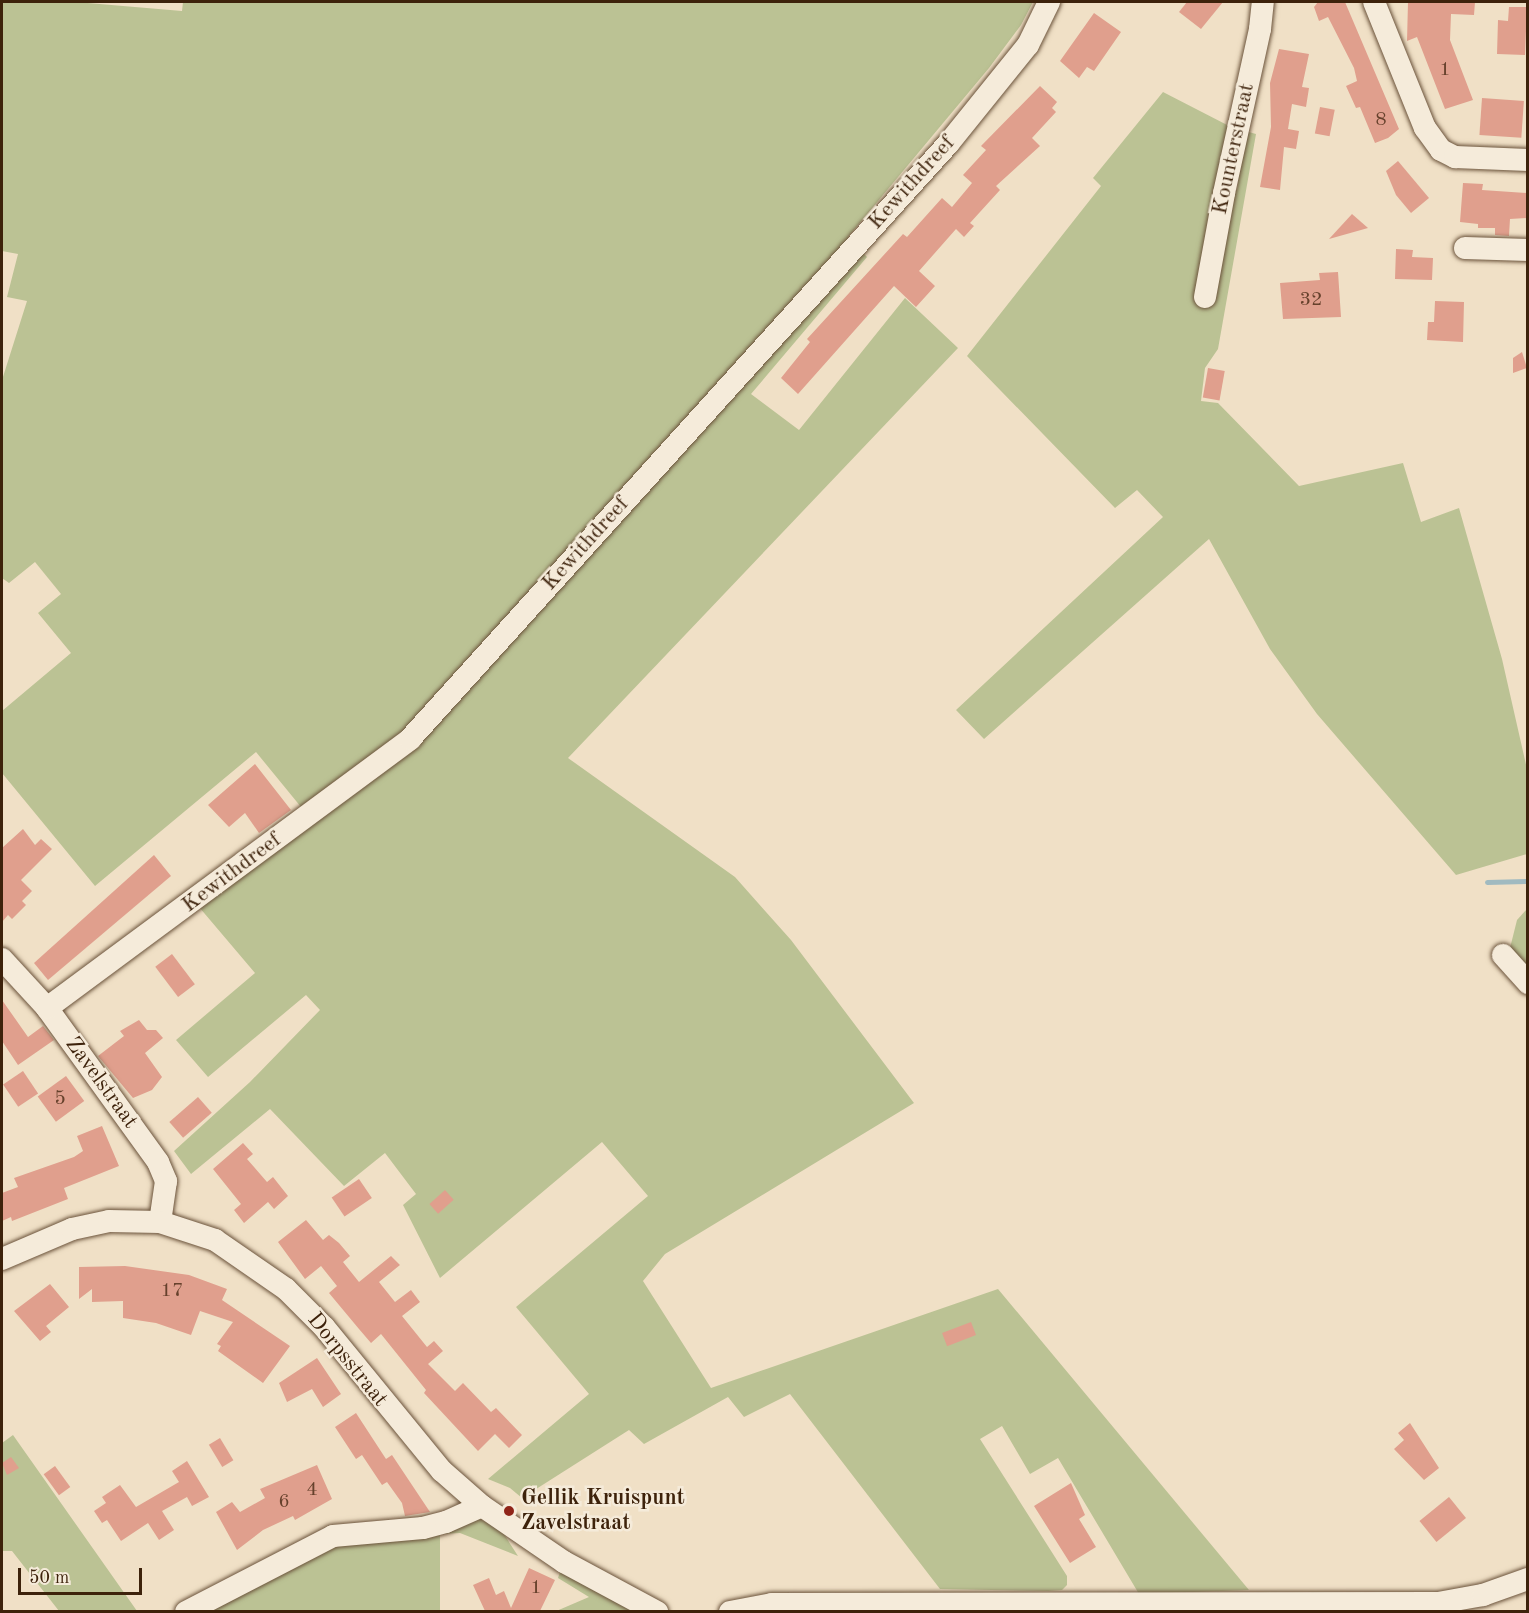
<!DOCTYPE html>
<html>
<head>
<meta charset="utf-8">
<style>
	body { margin:0 }
	#map { position:relative; width:1529px; height:1613px; overflow:hidden; background:#f0e0c6; font-family:"Old Standard TT",serif }
	div>[style] { position:absolute }
	[style*='--x'] { left:calc(var(--x)*1px); top:calc(var(--y)*1px); width:calc(var(--w)*1px); rotate:calc(var(--a)*1deg) }
	.green>* { inset:0; background:#bbc294 }
	.stream>* { height:5px; margin:-2.5px; padding:0 2.5px; transform-origin:2.5px; border-radius:2.5px; background:#a0bac0 }
	.building>* { inset:0; background:#e09f8d; transform-origin:0 0 }
	.roads { filter:drop-shadow(0 0 2px #6a523a) drop-shadow(0 0 2px #6a523a) }
	.minor>* { height:22px; margin:-11px; padding:0 11px; transform-origin:11px; border-radius:11px; background:#f5ebda }
	.dots>* { width:16px; height:16px; translate:-50% -50%; box-sizing:border-box; border:3px solid #f5ebda; border-radius:50% }
	span { translate:-50% -50%; white-space:nowrap; text-align:center; line-height:1.15; -webkit-text-stroke:5px #f5ebda; paint-order:stroke }
	.number-label { font-size:20px; color:#66412c }
	.number-label span { -webkit-text-stroke-width:0 }
	.street-label { font-size:22px; color:#3d220b }
	.poi-label { font-size:22px; color:#3d220b; font-weight:700 }
	.left { translate:0 -50%; text-align:left }
	.frame { position:absolute; inset:0; border:3px solid #3d220b; pointer-events:none }
	.scale { position:absolute; left:18px; top:1568px; width:124px; height:27px; box-sizing:border-box; border:3px solid #3d220b; border-top:0; padding-left:8px; font-size:18px; line-height:21px; white-space:nowrap; color:#3d220b; -webkit-text-stroke:4px #f5ebda; paint-order:stroke }
</style>
</head>
<body>
<div id="map">
	<div class="green">
		<i style="clip-path:polygon(2px 2px,76px 2px,182px 11px,183px 2px,1033px 2px,1021px 25px,989px 68px,848px 237px,867px 257px,751px 394px,799px 430px,905px 298px,958px 348px,568px 758px,735px 877px,791px 940px,914px 1103px,665px 1254px,643px 1281px,711px 1388px,998px 1289px,1249px 1590px,1139px 1594px,1058px 1458px,1030px 1474px,1002px 1426px,980px 1439px,1067px 1576px,1067px 1585px,1062px 1590px,1048px 1591px,940px 1589px,790px 1394px,744px 1417px,728px 1397px,644px 1444px,629px 1430px,522px 1498px,510px 1488px,488px 1479px,589px 1394px,516px 1307px,648px 1196px,602px 1142px,440px 1278px,403px 1205px,416px 1194px,385px 1153px,344px 1186px,270px 1109px,191px 1174px,174px 1151px,250px 1082px,320px 1010px,306px 995px,208px 1077px,176px 1040px,255px 973px,188px 894px,301px 807px,256px 752px,95px 886px,2px 773px,2px 711px,71px 653px,38px 613px,61px 594px,35px 562px,9px 583px,2px 578px,2px 380px,27px 301px,7px 297px,18px 254px,2px 251px)"></i>
		<i style="clip-path:polygon(1163px 92px,1233px 128px,1223px 189px,1237px 190px,1245px 131px,1256px 134px,1218px 349px,1205px 368px,1201px 401px,1218px 403px,1299px 486px,1403px 463px,1421px 522px,1459px 508px,1502px 659px,1527px 769px,1527px 854px,1456px 875px,1317px 714px,1270px 649px,1209px 539px,984px 739px,956px 710px,1163px 517px,1137px 490px,1115px 508px,967px 356px,1101px 186px,1093px 178px)"></i>
		<i style="clip-path:polygon(1527px 909px,1527px 973px,1510px 948px,1517px 920px)"></i>
		<i style="clip-path:polygon(13px 1435px,137px 1611px,59px 1611px,12px 1551px,2px 1551px,2px 1443px)"></i>
		<i style="clip-path:polygon(478px 1518px,502px 1531px,518px 1556px,460px 1533px,440px 1534px,440px 1611px,196px 1612px,322px 1548px)"></i>
		<i style="clip-path:polygon(561px 1569px,635px 1612px,554px 1612px,589px 1597px,558px 1578px)"></i>
	</div>
	<div class="stream">
		<i style="--x:1487;--y:882;--w:41;--a:-1.4"></i>
	</div>
	<div class="building">
		<i style="clip-path:polygon(1187px 2px,1223px 2px,1201px 29px,1179px 12px)"></i>
		<i style="clip-path:polygon(1318px 2px,1345px 2px,1399px 129px,1388px 138px,1375px 143px,1360px 107px,1356px 108px,1346px 86px,1357px 81px,1354px 68px,1328px 17px,1319px 21px,1314px 7px)"></i>
		<i style="clip-path:polygon(1408px 2px,1475px 2px,1474px 15px,1451px 14px,1450px 40px,1473px 100px,1445px 109px,1417px 37px,1407px 41px)"></i>
		<i style="clip-path:polygon(1509px 7px,1527px 7px,1525px 55px,1497px 54px,1498px 20px,1508px 21px)"></i>
		<i style="clip-path:polygon(1094px 13px,1121px 32px,1094px 71px,1087px 67px,1079px 78px,1060px 61px)"></i>
		<i style="clip-path:polygon(1279px 49px,1309px 54px,1302px 87px,1309px 88px,1306px 107px,1292px 104px,1288px 129px,1299px 131px,1296px 149px,1284px 147px,1280px 190px,1260px 187px,1271px 127px,1270px 83px)"></i>
		<i style="clip-path:polygon(1040px 86px,1057px 102px,1052px 108px,1056px 112px,1032px 138px,1040px 146px,996px 186px,1000px 190px,970px 223px,974px 226px,964px 237px,956px 229px,919px 271px,935px 286px,916px 307px,894px 286px,798px 394px,781px 378px,810px 342px,807px 339px,903px 234px,907px 237px,942px 198px,952px 207px,972px 183px,963px 175px,986px 150px,981px 146px)"></i>
		<i style="left:1482px;top:98px;width:42px;height:37px;rotate:4deg"></i>
		<i style="left:1320px;top:107px;width:15px;height:27px;rotate:11deg"></i>
		<i style="clip-path:polygon(1398px 161px,1429px 198px,1411px 213px,1396px 195px,1386px 171px)"></i>
		<i style="clip-path:polygon(1463px 183px,1483px 184px,1482px 190px,1527px 193px,1527px 218px,1510px 219px,1509px 236px,1495px 235px,1495px 228px,1478px 228px,1478px 224px,1460px 222px)"></i>
		<i style="clip-path:polygon(1352px 214px,1368px 228px,1329px 239px)"></i>
		<i style="clip-path:polygon(1396px 249px,1413px 250px,1412px 257px,1433px 258px,1432px 280px,1395px 279px)"></i>
		<i style="clip-path:polygon(1338px 272px,1341px 317px,1283px 319px,1280px 283px,1320px 280px,1319px 273px)"></i>
		<i style="clip-path:polygon(1435px 301px,1464px 302px,1463px 342px,1427px 340px,1428px 322px,1434px 322px)"></i>
		<i style="clip-path:polygon(1522px 352px,1527px 368px,1513px 373px,1513px 358px)"></i>
		<i style="left:1208px;top:368px;width:17px;height:30px;rotate:10deg"></i>
		<i style="clip-path:polygon(255px 764px,291px 810px,259px 833px,245px 813px,229px 827px,208px 805px)"></i>
		<i style="clip-path:polygon(23px 829px,35px 845px,41px 839px,52px 849px,21px 880px,32px 891px,22px 901px,26px 905px,12px 919px,8px 915px,2px 922px,2px 848px)"></i>
		<i style="clip-path:polygon(154px 855px,171px 876px,48px 980px,34px 963px)"></i>
		<i style="left:172px;top:954px;width:38px;height:21px;rotate:53deg"></i>
		<i style="clip-path:polygon(2px 1000px,28px 1037px,43px 1026px,54px 1040px,18px 1065px,2px 1041px)"></i>
		<i style="clip-path:polygon(139px 1020px,147px 1030px,156px 1030px,163px 1038px,145px 1053px,162px 1077px,152px 1090px,133px 1098px,98px 1056px,124px 1036px,120px 1031px)"></i>
		<i style="left:23px;top:1071px;width:27px;height:24px;rotate:56deg"></i>
		<i style="left:66px;top:1076px;width:31px;height:35px;rotate:54deg"></i>
		<i style="left:198px;top:1097px;width:21px;height:38px;rotate:49deg"></i>
		<i style="clip-path:polygon(102px 1126px,119px 1166px,64px 1188px,68px 1199px,12px 1221px,11px 1217px,2px 1221px,2px 1193px,18px 1187px,14px 1178px,74px 1157px,83px 1151px,77px 1136px)"></i>
		<i style="clip-path:polygon(243px 1143px,253px 1154px,247px 1159px,267px 1182px,273px 1177px,288px 1196px,274px 1209px,268px 1202px,244px 1223px,234px 1210px,241px 1204px,213px 1169px)"></i>
		<i style="left:359px;top:1179px;width:23px;height:33px;rotate:56deg"></i>
		<i style="left:445px;top:1190px;width:13px;height:21px;rotate:48deg"></i>
		<i style="clip-path:polygon(306px 1220px,323px 1240px,329px 1235px,339px 1243px,350px 1256px,343px 1262px,359px 1282px,391px 1256px,400px 1265px,379px 1282px,395px 1302px,411px 1290px,420px 1302px,402px 1316px,427px 1347px,434px 1341px,443px 1351px,428px 1364px,455px 1391px,463px 1383px,491px 1412px,496px 1408px,522px 1435px,509px 1448px,495px 1434px,478px 1451px,424px 1393px,426px 1390px,381px 1334px,371px 1343px,359px 1329px,329px 1293px,337px 1286px,321px 1266px,305px 1279px,278px 1242px)"></i>
		<i style="clip-path:polygon(125px 1266px,189px 1275px,227px 1289px,222px 1300px,290px 1346px,263px 1383px,218px 1351px,221px 1346px,217px 1344px,233px 1322px,200px 1311px,191px 1335px,156px 1323px,123px 1318px,123px 1301px,92px 1302px,92px 1289px,79px 1299px,79px 1267px)"></i>
		<i style="clip-path:polygon(50px 1284px,69px 1307px,46px 1326px,51px 1332px,40px 1341px,14px 1311px)"></i>
		<i style="left:971px;top:1322px;width:14px;height:31px;rotate:69deg"></i>
		<i style="clip-path:polygon(317px 1358px,341px 1394px,323px 1407px,312px 1389px,287px 1402px,279px 1383px)"></i>
		<i style="clip-path:polygon(356px 1413px,386px 1459px,392px 1455px,430px 1512px,405px 1516px,402px 1503px,387px 1482px,382px 1485px,362px 1455px,356px 1459px,335px 1427px)"></i>
		<i style="clip-path:polygon(1410px 1423px,1439px 1468px,1424px 1480px,1394px 1449px,1404px 1440px,1398px 1433px)"></i>
		<i style="left:220px;top:1438px;width:26px;height:13px;rotate:59deg"></i>
		<i style="clip-path:polygon(11px 1457px,19px 1468px,7px 1475px,2px 1463px)"></i>
		<i style="clip-path:polygon(187px 1461px,209px 1497px,192px 1506px,187px 1497px,162px 1511px,174px 1530px,159px 1540px,148px 1523px,121px 1541px,107px 1520px,102px 1523px,94px 1511px,106px 1503px,102px 1497px,120px 1485px,136px 1507px,179px 1482px,172px 1471px)"></i>
		<i style="clip-path:polygon(317px 1465px,332px 1499px,295px 1520px,293px 1516px,263px 1530px,237px 1550px,216px 1512px,232px 1502px,240px 1512px,265px 1498px,260px 1489px)"></i>
		<i style="left:55px;top:1466px;width:26px;height:14px;rotate:54deg"></i>
		<i style="clip-path:polygon(1071px 1483px,1085px 1515px,1079px 1519px,1096px 1547px,1070px 1563px,1034px 1506px)"></i>
		<i style="left:1449px;top:1497px;width:27px;height:38px;rotate:51deg"></i>
		<i style="clip-path:polygon(529px 1568px,555px 1580px,540px 1611px,485px 1611px,473px 1585px,489px 1578px,496px 1595px,504px 1591px,511px 1608px)"></i>
	</div>
	<div class="roads">
		<div class="minor">
			<i style="--x:1374;--y:2;--w:136;--a:68"></i>
			<i style="--x:1425;--y:128;--w:27;--a:54"></i>
			<i style="--x:1441;--y:150;--w:16;--a:27"></i>
			<i style="--x:1455;--y:157;--w:73;--a:2.4"></i>
			<i style="--x:1465;--y:248;--w:63;--a:1.8"></i>
			<i style="--x:1205;--y:297;--w:106;--a:-79.6"></i>
			<i style="--x:1224;--y:193;--w:168;--a:-77.6"></i>
			<i style="--x:1260;--y:29;--w:27;--a:-84"></i>
			<i style="--x:1503;--y:955;--w:38;--a:48"></i>
			<i style="--x:2;--y:959;--w:67;--a:47.4"></i>
			<i style="--x:47;--y:1008;--w:190;--a:54.2"></i>
			<i style="--x:158;--y:1162;--w:21;--a:67"></i>
			<i style="--x:166;--y:1181;--w:41;--a:98.3"></i>
			<i style="--x:47;--y:1008;--w:452;--a:-36.5"></i>
			<i style="--x:410;--y:739;--w:802;--a:-47.88"></i>
			<i style="--x:948;--y:144;--w:127;--a:-51.1"></i>
			<i style="--x:1028;--y:45;--w:48;--a:-64"></i>
			<i style="--x:2;--y:1259;--w:76;--a:-23.2"></i>
			<i style="--x:72;--y:1229;--w:38;--a:-12"></i>
			<i style="--x:109;--y:1221;--w:51;--a:1.1"></i>
			<i style="--x:160;--y:1222;--w:58;--a:18.1"></i>
			<i style="--x:215;--y:1240;--w:86;--a:34.6"></i>
			<i style="--x:286;--y:1289;--w:54;--a:45"></i>
			<i style="--x:324;--y:1327;--w:186;--a:50.7"></i>
			<i style="--x:442;--y:1471;--w:53;--a:41.2"></i>
			<i style="--x:482;--y:1506;--w:99;--a:34.3"></i>
			<i style="--x:564;--y:1562;--w:106;--a:28.3"></i>
			<i style="--x:186;--y:1612;--w:165;--a:-27.3"></i>
			<i style="--x:333;--y:1536;--w:90;--a:-5.1"></i>
			<i style="--x:423;--y:1528;--w:24;--a:-15"></i>
			<i style="--x:446;--y:1522;--w:39;--a:-24"></i>
			<i style="--x:730;--y:1612;--w:43;--a:-10.8"></i>
			<i style="--x:772;--y:1604;--w:666;--a:-0.09"></i>
			<i style="--x:1438;--y:1603;--w:46;--a:-10.1"></i>
			<i style="--x:1483;--y:1595;--w:48;--a:-19.6"></i>
		</div>
	</div>
	<div class="dots">
		<i style="left:509px;top:1511px;background:#8f2418"></i>
	</div>
	<div class="number-label">
		<span style="left:1445px;top:70px">1</span>
		<span style="left:1381px;top:120px">8</span>
		<span style="left:1311px;top:300px">32</span>
		<span style="left:60px;top:1099px">5</span>
		<span style="left:172px;top:1291px">17</span>
		<span style="left:312px;top:1490px">4</span>
		<span style="left:284px;top:1502px">6</span>
		<span style="left:536px;top:1588px">1</span>
	</div>
	<div class="street-label">
		<span style="left:1234px;top:149px;rotate:-78deg">Kounterstraat</span>
		<span style="left:912px;top:183px;rotate:-48deg">Kewithdreef</span>
		<span style="left:586px;top:544px;rotate:-48deg">Kewithdreef</span>
		<span style="left:232px;top:873px;rotate:-37deg">Kewithdreef</span>
		<span style="left:101px;top:1083px;rotate:54deg">Zavelstraat</span>
		<span style="left:347px;top:1360px;rotate:51deg">Dorpsstraat</span>
	</div>
	<div class="poi-label">
		<span class="left" style="left:521px;top:1511px">Gellik Kruispunt<br>Zavelstraat</span>
	</div>
	<div class="frame"></div>
	<div class="scale">50 m</div>
</div>
</body>
</html>
